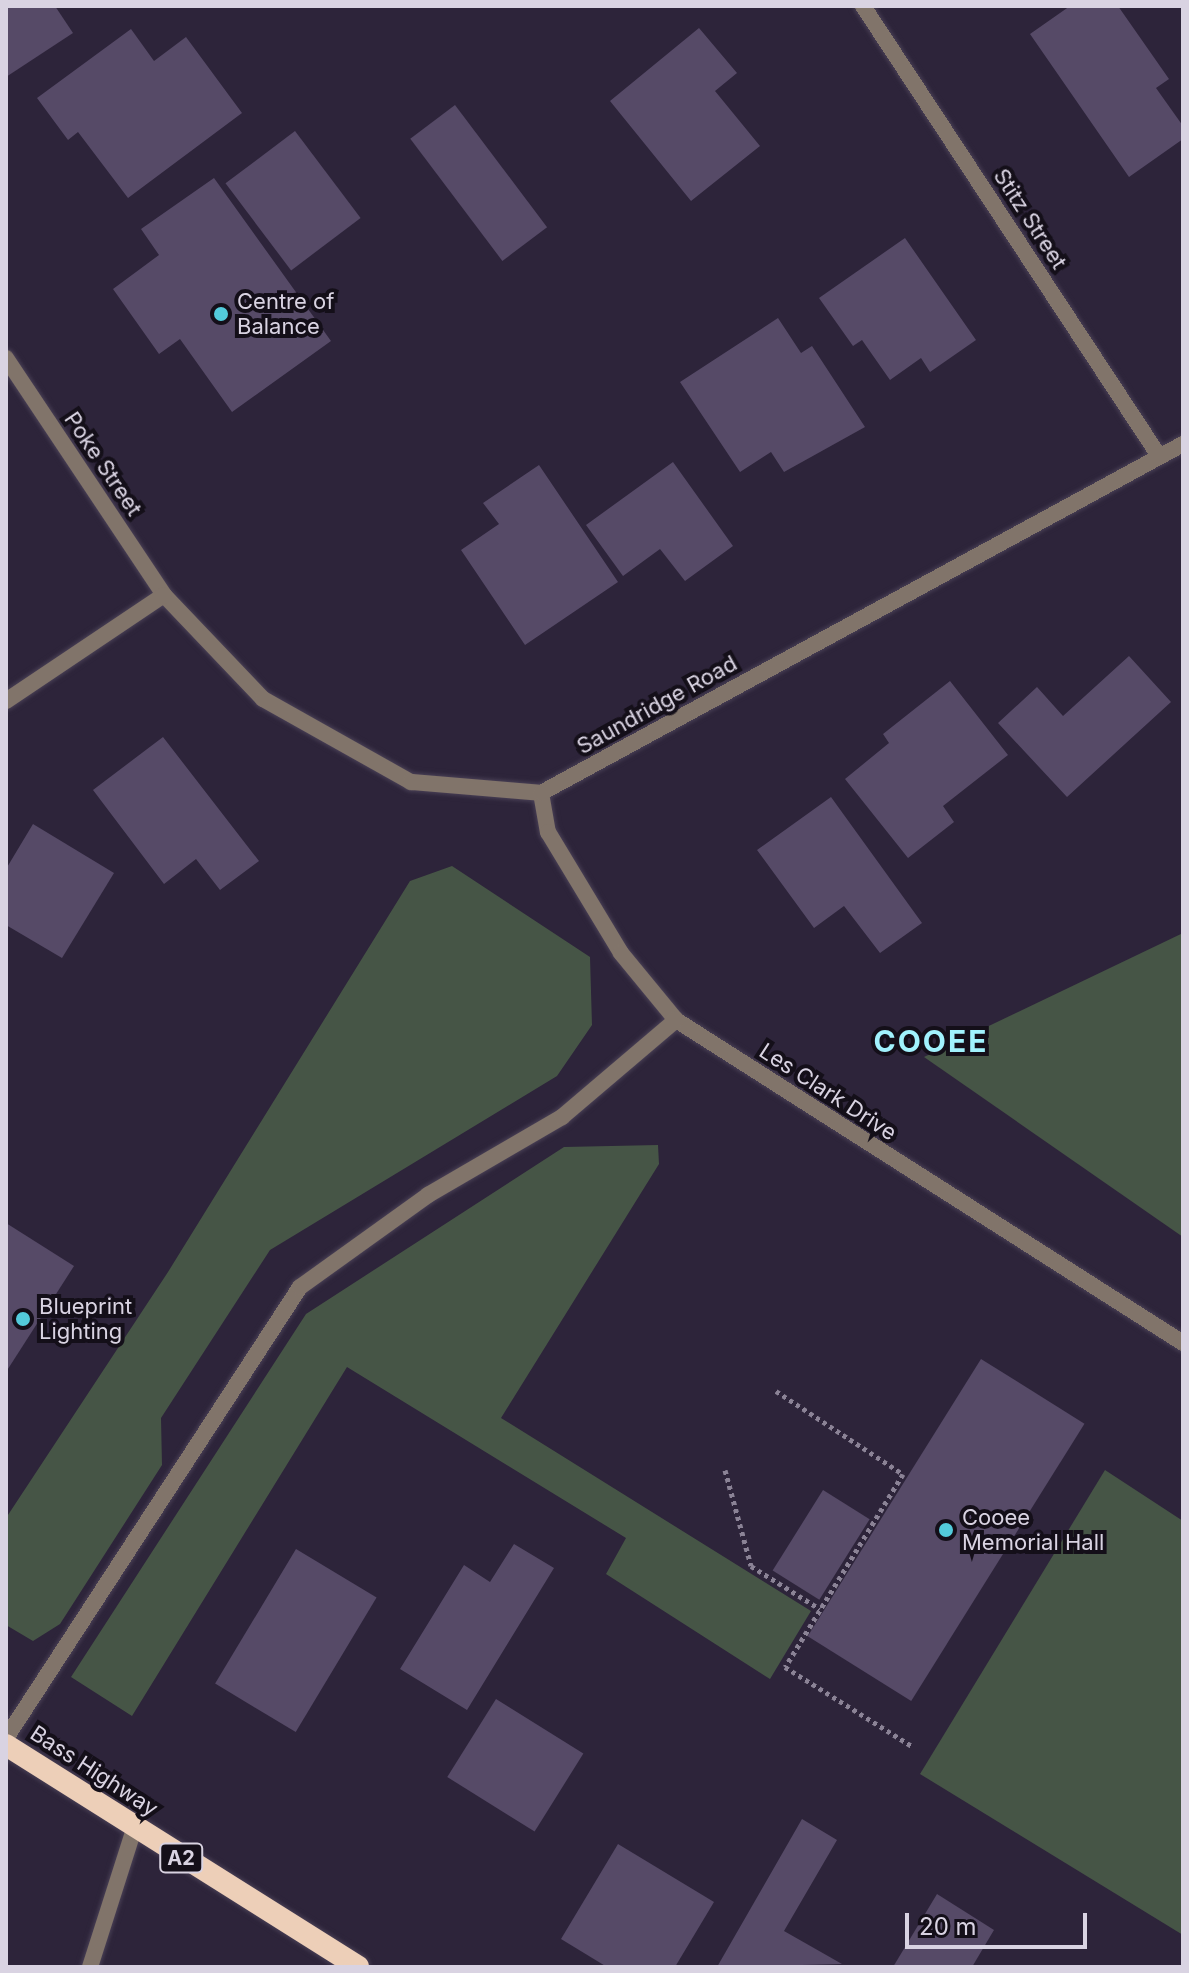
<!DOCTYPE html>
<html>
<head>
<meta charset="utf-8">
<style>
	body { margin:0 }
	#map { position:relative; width:1189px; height:1973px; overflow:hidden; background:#2d243a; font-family:Inter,sans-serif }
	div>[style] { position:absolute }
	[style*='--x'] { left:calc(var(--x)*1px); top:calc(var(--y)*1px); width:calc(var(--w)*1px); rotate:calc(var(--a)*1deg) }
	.green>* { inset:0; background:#465546 }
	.building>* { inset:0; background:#564a67; transform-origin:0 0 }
	.path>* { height:5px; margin-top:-2.5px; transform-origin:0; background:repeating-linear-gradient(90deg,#8b8396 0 4px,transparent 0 8px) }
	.roads { filter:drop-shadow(0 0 2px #494055) drop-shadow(0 0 2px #494055) }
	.service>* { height:16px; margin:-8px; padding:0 8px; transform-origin:8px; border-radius:8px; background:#81746a }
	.minor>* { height:16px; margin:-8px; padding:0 8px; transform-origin:8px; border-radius:8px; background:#81746a }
	.trunk>* { height:22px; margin:-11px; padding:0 11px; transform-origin:11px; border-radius:11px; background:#edcfb8 }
	.dots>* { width:22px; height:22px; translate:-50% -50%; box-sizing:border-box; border:4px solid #140f19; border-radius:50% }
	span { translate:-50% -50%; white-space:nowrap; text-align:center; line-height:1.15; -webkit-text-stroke:8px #140f19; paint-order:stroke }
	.shield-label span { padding:2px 6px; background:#140f19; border:2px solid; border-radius:6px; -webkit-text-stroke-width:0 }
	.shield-label { font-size:20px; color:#d9d3e2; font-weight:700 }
	.street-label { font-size:22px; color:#d9d3e2 }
	.poi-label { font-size:22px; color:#d9d3e2 }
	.left { translate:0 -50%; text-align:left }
	.district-label { font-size:30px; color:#a1f2fd; font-weight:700; letter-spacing:2px }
	.frame { position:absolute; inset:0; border:8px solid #d9d3e2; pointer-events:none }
	.scale { position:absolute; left:905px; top:1913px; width:182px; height:36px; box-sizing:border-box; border:4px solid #d9d3e2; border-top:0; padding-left:10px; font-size:24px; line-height:28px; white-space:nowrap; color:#d9d3e2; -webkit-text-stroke:6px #140f19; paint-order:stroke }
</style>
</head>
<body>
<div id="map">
	<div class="green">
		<i style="clip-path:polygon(452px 866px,590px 957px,592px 1025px,557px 1076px,270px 1250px,161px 1418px,162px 1465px,60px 1624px,33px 1641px,6px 1625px,6px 1518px,168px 1272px,410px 881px)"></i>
		<i style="clip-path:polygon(1183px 933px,1183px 1237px,924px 1057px)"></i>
		<i style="clip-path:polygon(658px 1145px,659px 1164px,501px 1418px,811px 1611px,770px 1679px,606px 1574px,626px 1538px,347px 1367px,132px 1716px,71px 1677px,306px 1314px,564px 1147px)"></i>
		<i style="clip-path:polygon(1105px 1470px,1183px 1521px,1183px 1935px,920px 1774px)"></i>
	</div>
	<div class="building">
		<i style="clip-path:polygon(6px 6px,55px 6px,73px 33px,6px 77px)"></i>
		<i style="clip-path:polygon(1070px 6px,1118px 6px,1169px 79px,1156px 88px,1183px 126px,1183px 139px,1129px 177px,1030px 34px)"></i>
		<i style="clip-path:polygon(699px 28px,737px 73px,715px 91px,760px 146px,691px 201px,610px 101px)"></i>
		<i style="clip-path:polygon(131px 29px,154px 61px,186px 37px,242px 113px,128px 198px,78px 132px,68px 140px,37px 98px)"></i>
		<i style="left:455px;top:105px;width:153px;height:56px;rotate:53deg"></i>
		<i style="left:295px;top:131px;width:109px;height:87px;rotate:53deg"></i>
		<i style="clip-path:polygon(214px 178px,331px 341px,232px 412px,180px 339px,159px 354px,113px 289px,159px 255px,141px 229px)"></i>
		<i style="clip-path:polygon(905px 238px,976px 340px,930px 372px,921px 358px,890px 380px,862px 340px,853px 346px,819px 298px)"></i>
		<i style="clip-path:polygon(778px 318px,801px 353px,812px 346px,865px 427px,784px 472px,771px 452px,740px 472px,680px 382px)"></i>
		<i style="clip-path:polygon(673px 462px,733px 546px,685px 581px,660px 549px,623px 576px,586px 525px)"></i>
		<i style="clip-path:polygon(539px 465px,618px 582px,525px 645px,461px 550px,499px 524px,483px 503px)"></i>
		<i style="clip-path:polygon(1129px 656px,1171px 702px,1067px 797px,998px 723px,1037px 687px,1063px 716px)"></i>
		<i style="clip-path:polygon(950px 681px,1008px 755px,943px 806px,954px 822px,908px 858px,845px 779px,889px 743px,883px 734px)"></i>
		<i style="clip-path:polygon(163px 737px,259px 861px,220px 890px,196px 859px,164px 884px,93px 790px)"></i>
		<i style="clip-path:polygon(831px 797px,922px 923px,880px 953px,844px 906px,814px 928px,757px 850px)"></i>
		<i style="clip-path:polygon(33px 824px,114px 873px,62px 958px,6px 925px,6px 869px)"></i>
		<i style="clip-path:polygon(6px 1223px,74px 1266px,6px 1372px)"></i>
		<i style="left:981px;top:1359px;width:122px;height:327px;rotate:32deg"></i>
		<i style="left:823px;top:1490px;width:55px;height:95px;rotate:32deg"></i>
		<i style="clip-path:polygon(514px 1544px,554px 1568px,467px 1710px,400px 1669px,464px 1565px,490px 1582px)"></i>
		<i style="left:296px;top:1549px;width:94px;height:157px;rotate:31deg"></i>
		<i style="left:496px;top:1699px;width:103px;height:92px;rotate:32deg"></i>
		<i style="clip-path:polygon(802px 1819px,837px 1840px,784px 1931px,842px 1964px,717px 1967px)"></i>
		<i style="clip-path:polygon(618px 1844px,714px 1902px,675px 1967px,607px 1967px,561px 1939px)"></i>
		<i style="clip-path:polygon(937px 1894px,994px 1930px,972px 1967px,893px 1967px)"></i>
	</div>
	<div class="path">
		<i style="--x:776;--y:1391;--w:152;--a:33.2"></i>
		<i style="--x:903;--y:1474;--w:226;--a:121.4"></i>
		<i style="--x:785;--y:1667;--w:150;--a:31.9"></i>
		<i style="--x:725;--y:1470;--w:99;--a:74.8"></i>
		<i style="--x:751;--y:1566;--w:81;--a:31.9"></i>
	</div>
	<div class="roads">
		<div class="service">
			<i style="--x:541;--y:793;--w:40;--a:80"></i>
			<i style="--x:548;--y:832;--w:141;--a:58.9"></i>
			<i style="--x:621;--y:953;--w:87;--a:50.6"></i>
			<i style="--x:676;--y:1020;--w:601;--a:32.5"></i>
			<i style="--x:6;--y:1738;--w:538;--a:-56.9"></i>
			<i style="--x:300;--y:1287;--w:158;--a:-35.7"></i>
			<i style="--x:428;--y:1195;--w:155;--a:-30.2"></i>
			<i style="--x:562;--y:1117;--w:150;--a:-40.4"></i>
			<i style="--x:90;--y:1967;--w:145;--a:-72.3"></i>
		</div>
		<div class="minor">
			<i style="--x:863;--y:6;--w:539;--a:56.66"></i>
			<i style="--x:6;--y:358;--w:285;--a:56.3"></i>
			<i style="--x:164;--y:595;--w:144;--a:46.4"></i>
			<i style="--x:263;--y:699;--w:170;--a:29.3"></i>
			<i style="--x:411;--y:782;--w:130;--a:4.8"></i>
			<i style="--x:541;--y:793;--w:731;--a:-28.53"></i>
			<i style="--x:6;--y:701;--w:190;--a:-33.9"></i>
		</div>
		<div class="trunk">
			<i style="--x:6;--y:1745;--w:416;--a:32.2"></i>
		</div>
	</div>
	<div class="dots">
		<i style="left:221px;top:314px;background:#53cbdb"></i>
		<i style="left:23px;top:1319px;background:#53cbdb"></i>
		<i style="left:946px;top:1530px;background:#53cbdb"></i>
	</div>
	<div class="shield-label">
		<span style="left:181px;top:1858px">A2</span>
	</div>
	<div class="street-label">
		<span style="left:1030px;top:219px;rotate:57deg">Stitz Street</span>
		<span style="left:103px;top:464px;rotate:56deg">Poke Street</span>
		<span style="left:657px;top:705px;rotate:-29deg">Saundridge Road</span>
		<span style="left:828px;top:1092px;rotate:33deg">Les Clark Drive</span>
		<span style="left:94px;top:1771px;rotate:33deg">Bass Highway</span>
	</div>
	<div class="poi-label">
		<span class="left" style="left:237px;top:314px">Centre of<br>Balance</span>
		<span class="left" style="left:39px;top:1319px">Blueprint<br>Lighting</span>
		<span class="left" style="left:962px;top:1530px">Cooee<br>Memorial Hall</span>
	</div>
	<div class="district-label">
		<span style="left:931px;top:1041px">COOEE</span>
	</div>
	<div class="frame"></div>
	<div class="scale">20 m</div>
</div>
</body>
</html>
